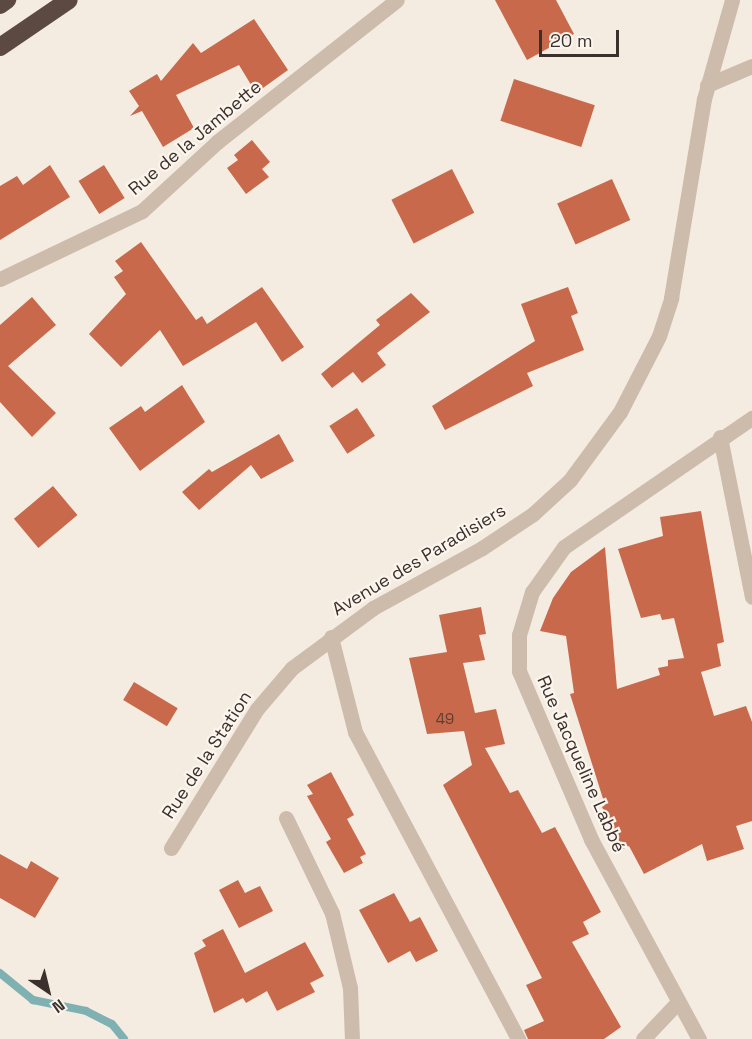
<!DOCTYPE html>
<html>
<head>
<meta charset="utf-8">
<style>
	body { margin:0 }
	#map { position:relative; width:752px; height:1039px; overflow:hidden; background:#f4ebe1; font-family:"Space Grotesk",sans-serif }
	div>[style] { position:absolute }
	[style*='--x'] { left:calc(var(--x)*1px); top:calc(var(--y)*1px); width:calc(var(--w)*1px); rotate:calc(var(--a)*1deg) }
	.stream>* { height:8px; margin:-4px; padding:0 4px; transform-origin:4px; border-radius:4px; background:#7fb0b2 }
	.building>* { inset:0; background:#c8694b; transform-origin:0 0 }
	.minor>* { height:15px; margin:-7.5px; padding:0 7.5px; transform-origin:7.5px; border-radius:7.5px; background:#cdbbac }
	.highway>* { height:18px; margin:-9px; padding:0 9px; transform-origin:9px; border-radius:9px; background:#5c4a42 }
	span { translate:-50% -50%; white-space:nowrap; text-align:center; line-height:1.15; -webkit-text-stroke:4.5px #fbf5ee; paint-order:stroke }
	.number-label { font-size:15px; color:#5e3e33 }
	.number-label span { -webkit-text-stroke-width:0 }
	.street-label { font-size:18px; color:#3b302b }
	.north { position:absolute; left:18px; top:961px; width:60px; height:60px; -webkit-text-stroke:4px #fbf5ee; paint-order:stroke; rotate:145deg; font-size:16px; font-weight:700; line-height:24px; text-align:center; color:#3b302b }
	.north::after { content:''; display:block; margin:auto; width:21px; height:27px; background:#3b302b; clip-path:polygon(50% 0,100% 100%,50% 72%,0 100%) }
	.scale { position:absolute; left:539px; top:30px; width:80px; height:27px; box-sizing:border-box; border:3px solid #3b302b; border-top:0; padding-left:8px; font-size:18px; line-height:21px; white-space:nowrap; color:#3b302b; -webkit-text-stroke:4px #fbf5ee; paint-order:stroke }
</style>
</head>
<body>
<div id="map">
	<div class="stream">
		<i style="--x:0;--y:973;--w:43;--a:39.3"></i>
		<i style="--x:33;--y:1000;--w:54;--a:11.7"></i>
		<i style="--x:86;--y:1011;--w:29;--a:27"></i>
		<i style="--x:112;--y:1024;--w:19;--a:51"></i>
	</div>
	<div class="building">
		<i style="clip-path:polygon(495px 0,556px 0,574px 34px,527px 60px)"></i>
		<i style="clip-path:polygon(254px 19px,288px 70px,256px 93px,239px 65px,176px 95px,194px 128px,163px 147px,142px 111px,130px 116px,139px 106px,129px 91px,157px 74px,161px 81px,193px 43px,201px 53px)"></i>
		<i style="left:514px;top:79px;width:85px;height:44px;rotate:18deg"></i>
		<i style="clip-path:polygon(252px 140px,270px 162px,262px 169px,269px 177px,246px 194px,227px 168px,238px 160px,234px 155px)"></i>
		<i style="clip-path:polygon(50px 165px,70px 197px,0 240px,0 186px,17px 176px,23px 185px)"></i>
		<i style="left:104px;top:165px;width:39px;height:30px;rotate:58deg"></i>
		<i style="left:452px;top:169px;width:49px;height:68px;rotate:63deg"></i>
		<i style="left:612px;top:179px;width:45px;height:60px;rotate:66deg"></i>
		<i style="clip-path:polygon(141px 242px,196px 320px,202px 316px,207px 324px,262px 287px,304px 347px,282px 362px,256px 322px,183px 366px,160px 330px,121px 367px,89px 334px,126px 294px,114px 277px,123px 271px,115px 261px)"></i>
		<i style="clip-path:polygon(568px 287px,578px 313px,571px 316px,584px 350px,527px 373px,533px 386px,445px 430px,432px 406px,535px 341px,521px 304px)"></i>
		<i style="clip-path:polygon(411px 293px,430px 312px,377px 353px,386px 365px,362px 383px,353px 372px,332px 388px,321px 374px,380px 325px,376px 320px)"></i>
		<i style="clip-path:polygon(32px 297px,56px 325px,8px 366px,56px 413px,32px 437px,0 402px,0 325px)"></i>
		<i style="clip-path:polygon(182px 385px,205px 422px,140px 471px,109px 428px,141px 406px,145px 412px)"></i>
		<i style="left:357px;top:408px;width:33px;height:33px;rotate:57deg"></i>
		<i style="clip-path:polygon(279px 434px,294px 461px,261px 479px,251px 465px,199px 510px,182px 492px,209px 469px,212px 472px)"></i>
		<i style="left:53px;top:486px;width:38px;height:51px;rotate:50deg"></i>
		<i style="clip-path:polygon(701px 511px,724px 642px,717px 644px,721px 666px,701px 672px,714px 716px,746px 706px,752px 722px,752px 821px,736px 826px,744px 849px,707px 861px,702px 844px,644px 874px,629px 846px,623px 849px,602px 807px,605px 805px,570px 694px,574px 693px,566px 636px,540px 631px,553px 598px,571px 572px,605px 547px,617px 689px,660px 675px,658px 668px,668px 666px,668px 660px,684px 658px,674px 618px,662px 620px,660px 614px,641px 618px,618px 549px,663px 536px,660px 517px)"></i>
		<i style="clip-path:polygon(481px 607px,486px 634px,479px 635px,485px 660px,463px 663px,475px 713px,496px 709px,505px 744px,485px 748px,510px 793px,518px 790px,542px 833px,555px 827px,601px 912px,583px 922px,589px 934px,572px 942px,621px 1027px,604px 1039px,528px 1039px,524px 1030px,544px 1021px,526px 985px,542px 978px,443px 785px,472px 765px,464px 731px,427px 734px,409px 658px,447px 652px,439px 615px)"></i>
		<i style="left:134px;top:682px;width:51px;height:21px;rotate:31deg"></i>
		<i style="clip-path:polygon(331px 772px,354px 815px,347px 819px,366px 854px,360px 857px,363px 863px,344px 873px,326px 842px,331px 839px,307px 796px,313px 794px,307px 785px)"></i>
		<i style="clip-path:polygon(0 854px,27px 869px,31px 861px,59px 878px,35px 918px,0 898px)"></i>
		<i style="clip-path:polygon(238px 880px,245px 893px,260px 886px,273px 911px,239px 928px,219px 890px)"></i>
		<i style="clip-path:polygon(394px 893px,410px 922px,420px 917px,438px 951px,416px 962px,410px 951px,388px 963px,359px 910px)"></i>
		<i style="clip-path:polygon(223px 929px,245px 973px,305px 942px,324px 976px,310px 983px,315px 992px,277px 1011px,267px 991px,246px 1003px,243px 998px,214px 1013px,194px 953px,206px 946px,202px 940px)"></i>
	</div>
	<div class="minor">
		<i style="--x:707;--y:85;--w:49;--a:-22.9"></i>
		<i style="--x:0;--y:279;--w:157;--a:-25.6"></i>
		<i style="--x:142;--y:211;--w:102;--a:-42.6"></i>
		<i style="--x:217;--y:142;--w:229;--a:-38.3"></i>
		<i style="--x:720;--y:437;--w:163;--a:78.7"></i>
		<i style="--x:331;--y:637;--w:98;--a:75.8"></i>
		<i style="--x:355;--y:732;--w:348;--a:62"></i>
		<i style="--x:286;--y:818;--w:106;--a:64.2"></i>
		<i style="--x:332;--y:913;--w:77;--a:76.5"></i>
		<i style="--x:350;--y:988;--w:51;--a:87.8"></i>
		<i style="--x:171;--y:848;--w:163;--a:-58.3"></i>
		<i style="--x:257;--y:709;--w:54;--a:-49.5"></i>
		<i style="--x:292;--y:668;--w:101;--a:-36.5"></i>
		<i style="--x:373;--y:608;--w:124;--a:-28.8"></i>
		<i style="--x:482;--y:548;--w:61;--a:-33.7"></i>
		<i style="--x:533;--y:514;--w:50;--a:-42.6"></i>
		<i style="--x:570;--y:480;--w:84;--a:-53.7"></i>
		<i style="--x:620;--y:412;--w:85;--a:-62.8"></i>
		<i style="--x:659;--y:336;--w:40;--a:-72"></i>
		<i style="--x:671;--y:298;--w:202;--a:-80.6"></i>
		<i style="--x:704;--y:99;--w:103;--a:-74.2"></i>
		<i style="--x:643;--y:1039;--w:50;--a:-46.6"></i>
		<i style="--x:699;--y:1039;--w:227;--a:-118.4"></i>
		<i style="--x:591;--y:839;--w:183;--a:-113.2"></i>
		<i style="--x:519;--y:671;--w:36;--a:-90"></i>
		<i style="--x:519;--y:635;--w:45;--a:-73.2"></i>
		<i style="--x:532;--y:592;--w:55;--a:-54.6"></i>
		<i style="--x:564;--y:547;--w:228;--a:-34.5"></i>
	</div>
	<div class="highway">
		<i style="--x:0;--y:5;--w:9;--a:-36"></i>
		<i style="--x:0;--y:47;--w:83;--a:-34.3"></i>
	</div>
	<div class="number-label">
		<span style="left:445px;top:719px">49</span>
	</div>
	<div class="street-label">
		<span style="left:195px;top:138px;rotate:-40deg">Rue de la Jambette</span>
		<span style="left:419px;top:560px;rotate:-31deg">Avenue des Paradisiers</span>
		<span style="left:207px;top:755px;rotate:-57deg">Rue de la Station</span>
		<span style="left:581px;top:764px;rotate:66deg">Rue Jacqueline Labbé</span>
	</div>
	<div class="north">N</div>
	<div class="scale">20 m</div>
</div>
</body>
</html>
